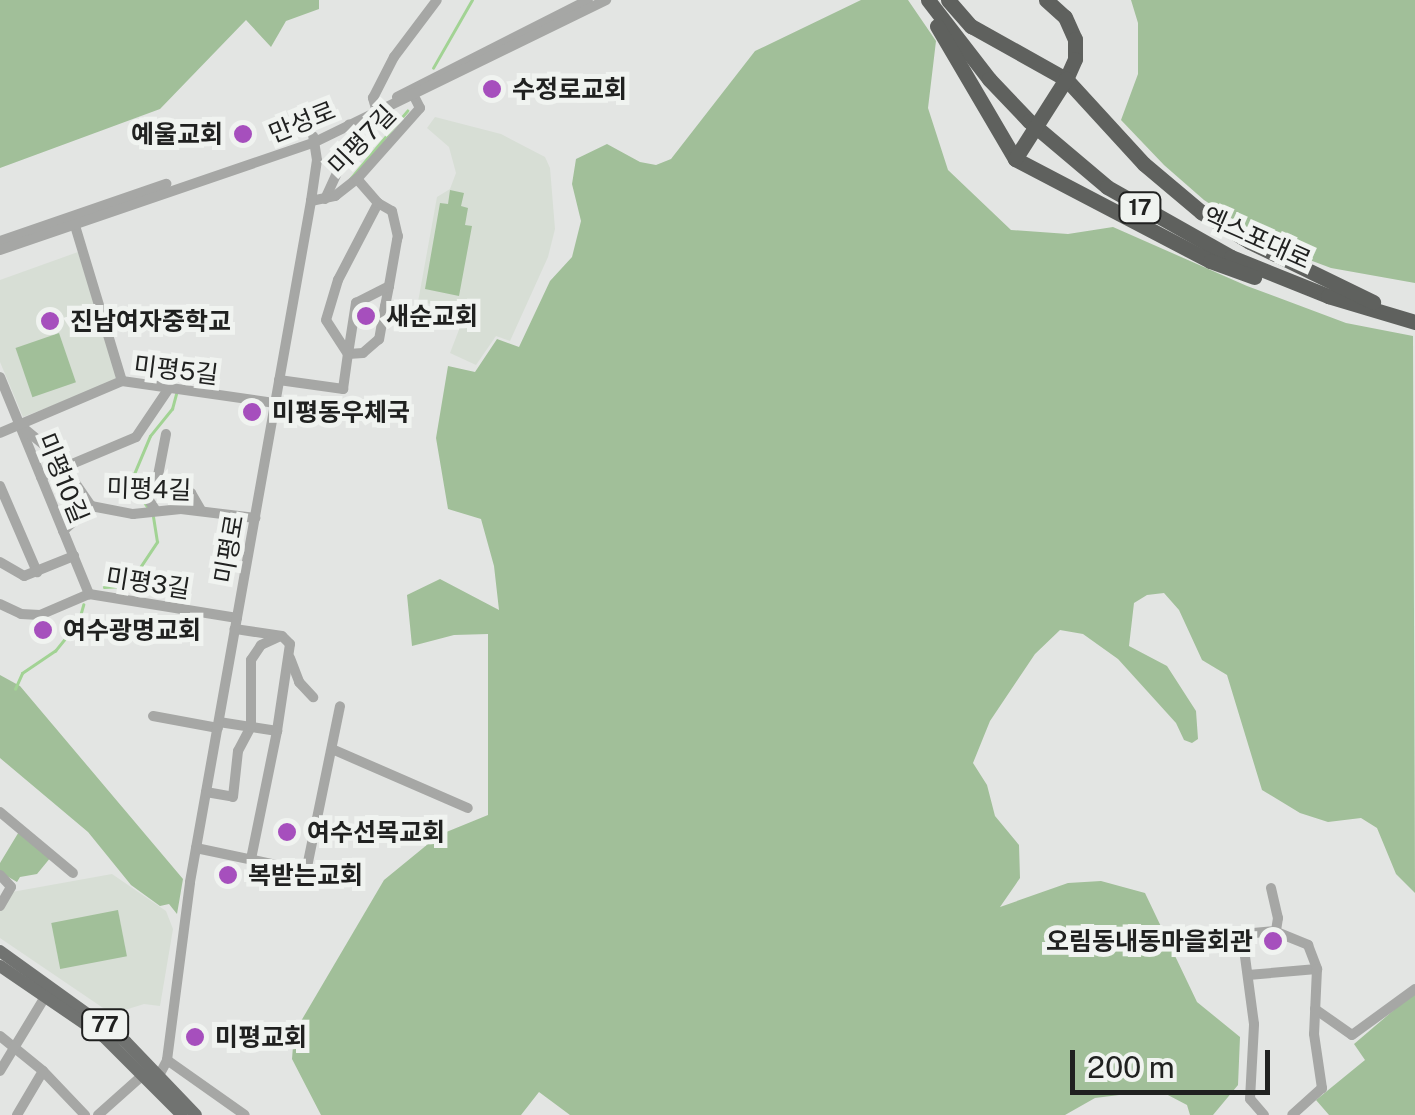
<!DOCTYPE html>
<html>
<head>
<meta charset="utf-8">
<style>
	body { margin:0 }
	#map { position:relative; width:1415px; height:1115px; overflow:hidden; background:#e3e5e3; font-family:"Public Sans","Noto Sans KR",sans-serif }
	div>[style] { position:absolute }
	[style*='--x'] { left:calc(var(--x)*1px); top:calc(var(--y)*1px); width:calc(var(--w)*1px); rotate:calc(var(--a)*1deg) }
	.built>* { inset:0; background:#d7ded5 }
	.green>* { inset:0; background:#a1bf99; transform-origin:0 0 }
	.stream>* { height:2.5px; margin:-1.25px; padding:0 1.25px; transform-origin:1.25px; border-radius:1.25px; background:#a2d394 }
	.minor>* { height:10px; margin:-5px; padding:0 5px; transform-origin:5px; border-radius:5px; background:#a6a7a5 }
	.major>* { height:12px; margin:-6px; padding:0 6px; transform-origin:6px; border-radius:6px; background:#717371 }
	.highway>* { height:15px; margin:-7.5px; padding:0 7.5px; transform-origin:7.5px; border-radius:7.5px; background:#5f615e }
	.highway-bridge>* { height:15px; margin:-7.5px; padding:0 7.5px; transform-origin:7.5px; border-radius:7.5px; background:#5f615e }
	.dots>* { width:28px; height:28px; translate:-50% -50%; box-sizing:border-box; border:5px solid #f0f3f0; border-radius:50% }
	span { translate:-50% -50%; white-space:nowrap; text-align:center; line-height:1.15; -webkit-text-stroke:10px #f0f3f0; paint-order:stroke }
	.shield-label span { padding:2px 8px; background:#f0f3f0; border:2px solid; border-radius:8px; -webkit-text-stroke-width:0 }
	.shield-label { font-size:22px; color:#202120; font-weight:700 }
	.poi-label { font-size:25px; color:#202120; font-weight:700 }
	.left { translate:0 -50%; text-align:left }
	.right { translate:-100% -50%; text-align:right }
	.street-label { font-size:25px; color:#202120 }
	.scale { position:absolute; left:1070px; top:1050px; width:200px; height:45px; box-sizing:border-box; border:5px solid #202120; border-top:0; padding-left:12px; font-size:30px; line-height:35px; white-space:nowrap; color:#202120; -webkit-text-stroke:8px #f0f3f0; paint-order:stroke }
</style>
</head>
<body>
<div id="map">
	<div class="built">
		<i style="clip-path:polygon(435px 117px,501px 134px,545px 157px,550px 168px,555px 229px,548px 257px,510px 341px,496px 336px,476px 365px,450px 353px,467px 309px,418px 302px,437px 197px,450px 189px,456px 173px,449px 147px,427px 128px)"></i>
		<i style="clip-path:polygon(78px 252px,118px 380px,23px 417px,0 362px,0 280px)"></i>
		<i style="clip-path:polygon(112px 874px,166px 911px,173px 929px,160px 1006px,144px 1004px,112px 1014px,0 938px,0 911px,12px 892px)"></i>
	</div>
	<div class="green">
		<i style="clip-path:polygon(0 0,319px 0,319px 9px,286px 21px,271px 47px,246px 20px,160px 109px,0 168px)"></i>
		<i style="clip-path:polygon(861px 0,908px 0,936px 41px,928px 108px,948px 170px,1011px 230px,1068px 234px,1113px 227px,1247px 286px,1346px 323px,1413px 336px,1415px 893px,1396px 874px,1377px 828px,1361px 818px,1328px 822px,1300px 813px,1262px 790px,1227px 675px,1202px 660px,1179px 610px,1164px 593px,1147px 595px,1134px 603px,1129px 646px,1167px 666px,1196px 711px,1198px 739px,1192px 743px,1184px 740px,1176px 723px,1118px 659px,1083px 634px,1060px 630px,1035px 654px,990px 721px,973px 763px,987px 785px,995px 816px,1019px 845px,1020px 878px,1000px 907px,1068px 883px,1101px 881px,1145px 893px,1197px 1002px,1240px 1037px,1238px 1085px,1213px 1115px,1190px 1115px,1187px 1105px,1166px 1094px,1135px 1093px,1095px 1098px,1065px 1115px,570px 1115px,539px 1092px,521px 1115px,321px 1115px,292px 1059px,294px 1033px,384px 880px,439px 835px,488px 815px,488px 634px,454px 635px,412px 646px,407px 595px,440px 579px,499px 610px,494px 566px,481px 519px,448px 509px,436px 438px,448px 366px,475px 372px,497px 339px,519px 347px,550px 281px,572px 257px,581px 221px,572px 184px,576px 159px,607px 144px,640px 162px,656px 165px,671px 159px,755px 51px)"></i>
		<i style="clip-path:polygon(1131px 0,1415px 0,1415px 283px,1331px 268px,1275px 247px,1204px 200px,1164px 165px,1121px 120px,1138px 74px,1138px 23px)"></i>
		<i style="clip-path:polygon(450px 190px,464px 193px,461px 206px,468px 208px,465px 225px,472px 226px,459px 296px,425px 289px,440px 203px,448px 204px)"></i>
		<i style="left:59px;top:333px;width:52px;height:46px;rotate:71deg"></i>
		<i style="clip-path:polygon(0 675px,20px 686px,183px 879px,177px 914px,169px 904px,160px 906px,131px 885px,88px 832px,0 758px)"></i>
		<i style="clip-path:polygon(20px 830px,51px 857px,37px 874px,20px 877px,17px 882px,0 872px,0 863px)"></i>
		<i style="left:118px;top:910px;width:47px;height:68px;rotate:79deg"></i>
		<i style="clip-path:polygon(1415px 992px,1415px 1115px,1329px 1115px,1316px 1100px,1365px 1060px,1354px 1044px)"></i>
	</div>
	<div class="stream">
		<i style="--x:433;--y:68;--w:78;--a:-60.2"></i>
		<i style="--x:350;--y:179;--w:89;--a:-50"></i>
		<i style="--x:149;--y:510;--w:24;--a:-123"></i>
		<i style="--x:136;--y:490;--w:16;--a:-97"></i>
		<i style="--x:134;--y:474;--w:41;--a:-67.2"></i>
		<i style="--x:150;--y:436;--w:35;--a:-51"></i>
		<i style="--x:172;--y:409;--w:16;--a:-75"></i>
		<i style="--x:104;--y:587;--w:20;--a:-3"></i>
		<i style="--x:124;--y:586;--w:9;--a:-36"></i>
		<i style="--x:131;--y:581;--w:47;--a:-56.3"></i>
		<i style="--x:157;--y:542;--w:25;--a:-99"></i>
		<i style="--x:15;--y:689;--w:17;--a:-66"></i>
		<i style="--x:22;--y:673;--w:40;--a:-34"></i>
		<i style="--x:55;--y:651;--w:36;--a:-51"></i>
		<i style="--x:78;--y:623;--w:19;--a:-74"></i>
	</div>
	<div class="minor">
		<i style="--x:397;--y:97;--w:214;--a:-26.9"></i>
		<i style="--x:377;--y:112;--w:15;--a:-106"></i>
		<i style="--x:373;--y:98;--w:46;--a:-62.9"></i>
		<i style="--x:394;--y:57;--w:71;--a:-53"></i>
		<i style="--x:325;--y:199;--w:67;--a:-65.3"></i>
		<i style="--x:353;--y:138;--w:14;--a:-107"></i>
		<i style="--x:311;--y:201;--w:25;--a:-12"></i>
		<i style="--x:335;--y:196;--w:28;--a:-38"></i>
		<i style="--x:357;--y:179;--w:95;--a:-48.4"></i>
		<i style="--x:420;--y:108;--w:16;--a:-117"></i>
		<i style="--x:378;--y:203;--w:16;--a:30"></i>
		<i style="--x:392;--y:211;--w:26;--a:77"></i>
		<i style="--x:398;--y:236;--w:4;--a:104"></i>
		<i style="--x:397;--y:240;--w:47;--a:99.9"></i>
		<i style="--x:389;--y:286;--w:20;--a:101"></i>
		<i style="--x:385;--y:306;--w:34;--a:100"></i>
		<i style="--x:379;--y:339;--w:21;--a:139"></i>
		<i style="--x:363;--y:353;--w:15;--a:176"></i>
		<i style="--x:348;--y:354;--w:52;--a:-81.1"></i>
		<i style="--x:356;--y:303;--w:37;--a:-27"></i>
		<i style="--x:73;--y:219;--w:169;--a:73.2"></i>
		<i style="--x:0;--y:241;--w:176;--a:-19"></i>
		<i style="--x:0;--y:250;--w:333;--a:-18.9"></i>
		<i style="--x:315;--y:142;--w:324;--a:-26"></i>
		<i style="--x:0;--y:377;--w:235;--a:67.7"></i>
		<i style="--x:279;--y:380;--w:65;--a:8"></i>
		<i style="--x:343;--y:389;--w:35;--a:-82"></i>
		<i style="--x:348;--y:354;--w:40;--a:-122.9"></i>
		<i style="--x:326;--y:320;--w:42;--a:-73.3"></i>
		<i style="--x:338;--y:280;--w:87;--a:-62.5"></i>
		<i style="--x:378;--y:203;--w:32;--a:-131"></i>
		<i style="--x:20;--y:425;--w:47;--a:39.8"></i>
		<i style="--x:56;--y:455;--w:62;--a:55.5"></i>
		<i style="--x:91;--y:506;--w:43;--a:10.8"></i>
		<i style="--x:133;--y:514;--w:48;--a:-5.9"></i>
		<i style="--x:181;--y:509;--w:75;--a:6.9"></i>
		<i style="--x:0;--y:433;--w:133;--a:-23.1"></i>
		<i style="--x:122;--y:381;--w:155;--a:8.2"></i>
		<i style="--x:41;--y:477;--w:103;--a:-22.8"></i>
		<i style="--x:136;--y:437;--w:59;--a:-56"></i>
		<i style="--x:0;--y:486;--w:94;--a:66.7"></i>
		<i style="--x:156;--y:486;--w:53;--a:-79.1"></i>
		<i style="--x:156;--y:511;--w:20;--a:-123"></i>
		<i style="--x:145;--y:494;--w:10;--a:-90"></i>
		<i style="--x:145;--y:484;--w:47;--a:11.1"></i>
		<i style="--x:191;--y:493;--w:20;--a:60"></i>
		<i style="--x:63;--y:531;--w:38;--a:-42"></i>
		<i style="--x:0;--y:562;--w:28;--a:30"></i>
		<i style="--x:24;--y:576;--w:54;--a:-21.8"></i>
		<i style="--x:0;--y:604;--w:23;--a:25"></i>
		<i style="--x:21;--y:614;--w:19;--a:3"></i>
		<i style="--x:40;--y:615;--w:53;--a:-23.2"></i>
		<i style="--x:89;--y:594;--w:150;--a:9.2"></i>
		<i style="--x:290;--y:658;--w:26;--a:69"></i>
		<i style="--x:299;--y:682;--w:21;--a:47"></i>
		<i style="--x:153;--y:716;--w:66;--a:10.5"></i>
		<i style="--x:219;--y:722;--w:59;--a:8.8"></i>
		<i style="--x:277;--y:731;--w:88;--a:-81.5"></i>
		<i style="--x:290;--y:644;--w:11;--a:-135"></i>
		<i style="--x:282;--y:636;--w:48;--a:-171.5"></i>
		<i style="--x:332;--y:749;--w:148;--a:23.5"></i>
		<i style="--x:206;--y:792;--w:27;--a:10"></i>
		<i style="--x:233;--y:797;--w:46;--a:-83.8"></i>
		<i style="--x:238;--y:751;--w:27;--a:-62"></i>
		<i style="--x:251;--y:727;--w:67;--a:-90"></i>
		<i style="--x:251;--y:660;--w:18;--a:-56"></i>
		<i style="--x:261;--y:645;--w:21;--a:-25"></i>
		<i style="--x:0;--y:812;--w:95;--a:39.9"></i>
		<i style="--x:196;--y:848;--w:102;--a:11.9"></i>
		<i style="--x:296;--y:869;--w:11;--a:-10"></i>
		<i style="--x:307;--y:867;--w:164;--a:-78.4"></i>
		<i style="--x:251;--y:859;--w:131;--a:-78.5"></i>
		<i style="--x:0;--y:875;--w:16;--a:47"></i>
		<i style="--x:11;--y:887;--w:22;--a:120"></i>
		<i style="--x:1271;--y:888;--w:31;--a:77"></i>
		<i style="--x:1278;--y:918;--w:13;--a:99"></i>
		<i style="--x:1248;--y:975;--w:69;--a:-5"></i>
		<i style="--x:1315;--y:1009;--w:45;--a:35.1"></i>
		<i style="--x:1352;--y:1035;--w:78;--a:-36.1"></i>
		<i style="--x:0;--y:1036;--w:55;--a:39.1"></i>
		<i style="--x:43;--y:1071;--w:61;--a:46.3"></i>
		<i style="--x:167;--y:1060;--w:95;--a:35.2"></i>
		<i style="--x:0;--y:1071;--w:87;--a:-58.7"></i>
		<i style="--x:155;--y:1083;--w:26;--a:-62"></i>
		<i style="--x:167;--y:1060;--w:179;--a:-82.6"></i>
		<i style="--x:190;--y:882;--w:692;--a:-79.92"></i>
		<i style="--x:311;--y:201;--w:41;--a:-81.7"></i>
		<i style="--x:317;--y:160;--w:24;--a:-99"></i>
		<i style="--x:17;--y:1115;--w:51;--a:-59.4"></i>
		<i style="--x:98;--y:1115;--w:62;--a:-41.7"></i>
		<i style="--x:1264;--y:1115;--w:21;--a:-131"></i>
		<i style="--x:1250;--y:1099;--w:75;--a:-86.9"></i>
		<i style="--x:1254;--y:1024;--w:91;--a:-97.6"></i>
		<i style="--x:1242;--y:934;--w:32;--a:-5"></i>
		<i style="--x:1274;--y:931;--w:37;--a:22"></i>
		<i style="--x:1308;--y:945;--w:26;--a:69"></i>
		<i style="--x:1317;--y:969;--w:65;--a:92.6"></i>
		<i style="--x:1314;--y:1034;--w:55;--a:81.6"></i>
		<i style="--x:1322;--y:1088;--w:40;--a:138"></i>
	</div>
	<div class="major">
		<i style="--x:0;--y:951;--w:155;--a:35.8"></i>
		<i style="--x:126;--y:1042;--w:101;--a:46.2"></i>
		<i style="--x:0;--y:966;--w:126;--a:34.3"></i>
		<i style="--x:104;--y:1037;--w:110;--a:45"></i>
	</div>
	<div class="highway">
		<i style="--x:928;--y:0;--w:100;--a:52.3"></i>
		<i style="--x:989;--y:79;--w:58;--a:46.4"></i>
		<i style="--x:1029;--y:121;--w:102;--a:40.2"></i>
		<i style="--x:1107;--y:187;--w:142;--a:29.4"></i>
		<i style="--x:1231;--y:257;--w:105;--a:21.9"></i>
		<i style="--x:1328;--y:296;--w:91;--a:16.6"></i>
		<i style="--x:948;--y:0;--w:35;--a:49"></i>
		<i style="--x:971;--y:26;--w:109;--a:29.2"></i>
		<i style="--x:1066;--y:79;--w:115;--a:47.5"></i>
		<i style="--x:1144;--y:164;--w:75;--a:40.1"></i>
		<i style="--x:1201;--y:212;--w:57;--a:31.5"></i>
		<i style="--x:1250;--y:242;--w:137;--a:26"></i>
		<i style="--x:1046;--y:0;--w:25;--a:42"></i>
		<i style="--x:1065;--y:17;--w:24;--a:66"></i>
		<i style="--x:1075;--y:39;--w:20;--a:90"></i>
		<i style="--x:1075;--y:59;--w:22;--a:114"></i>
		<i style="--x:937;--y:26;--w:154;--a:59.6"></i>
		<i style="--x:1015;--y:159;--w:220;--a:27.6"></i>
		<i style="--x:1210;--y:261;--w:47;--a:20"></i>
	</div>
	<div class="highway-bridge">
		<i style="--x:1015;--y:159;--w:95;--a:-57.5"></i>
	</div>
	<div class="dots">
		<i style="left:492px;top:89px;background:#a64fbd"></i>
		<i style="left:243px;top:134px;background:#a64fbd"></i>
		<i style="left:366px;top:316px;background:#a64fbd"></i>
		<i style="left:50px;top:321px;background:#a64fbd"></i>
		<i style="left:252px;top:412px;background:#a64fbd"></i>
		<i style="left:43px;top:630px;background:#a64fbd"></i>
		<i style="left:287px;top:832px;background:#a64fbd"></i>
		<i style="left:228px;top:875px;background:#a64fbd"></i>
		<i style="left:1273px;top:941px;background:#a64fbd"></i>
		<i style="left:195px;top:1037px;background:#a64fbd"></i>
	</div>
	<div class="shield-label">
		<span style="left:1140px;top:208px">17</span>
		<span style="left:105px;top:1025px">77</span>
	</div>
	<div class="poi-label">
		<span class="left" style="left:512px;top:89px">수정로교회</span>
		<span class="right" style="left:223px;top:134px">예울교회</span>
		<span class="left" style="left:386px;top:316px">새순교회</span>
		<span class="left" style="left:70px;top:321px">진남여자중학교</span>
		<span class="left" style="left:272px;top:412px">미평동우체국</span>
		<span class="left" style="left:63px;top:630px">여수광명교회</span>
		<span class="left" style="left:307px;top:832px">여수선목교회</span>
		<span class="left" style="left:248px;top:875px">복받는교회</span>
		<span class="right" style="left:1253px;top:941px">오림동내동마을회관</span>
		<span class="left" style="left:215px;top:1037px">미평교회</span>
	</div>
	<div class="street-label">
		<span style="left:302px;top:122px;rotate:-22deg">만성로</span>
		<span style="left:362px;top:140px;rotate:-46deg">미평7길</span>
		<span style="left:1257px;top:238px;rotate:24deg">엑스포대로</span>
		<span style="left:176px;top:370px;rotate:7deg">미평5길</span>
		<span style="left:63px;top:478px;rotate:68deg">미평10길</span>
		<span style="left:149px;top:489px;rotate:2deg">미평4길</span>
		<span style="left:229px;top:549px;rotate:-80deg">미평로</span>
		<span style="left:148px;top:583px;rotate:9deg">미평3길</span>
	</div>
	<div class="scale">200 m</div>
</div>
</body>
</html>
